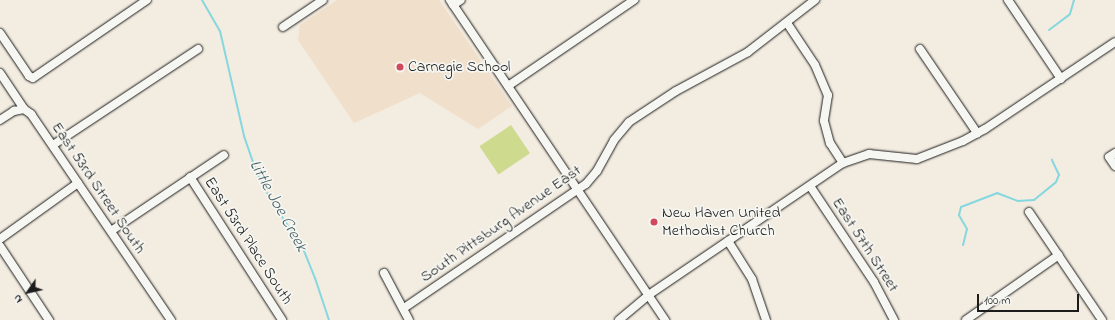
<!DOCTYPE html>
<html>
<head>
<meta charset="utf-8">
<style>
	body { margin:0 }
	#map { position:relative; width:1115px; height:320px; overflow:hidden; background:#f3ece0; font-family:"Indie Flower",sans-serif }
	div>[style] { position:absolute }
	[style*='--x'] { left:calc(var(--x)*1px); top:calc(var(--y)*1px); width:calc(var(--w)*1px); rotate:calc(var(--a)*1deg) }
	.built>* { inset:0; background:#f0dfca }
	.green>* { inset:0; background:#ceda8d; transform-origin:0 0 }
	.stream>* { height:2px; margin:-1px; padding:0 1px; transform-origin:1px; border-radius:1px; background:#86d7de }
	.roads { filter:drop-shadow(0 0 1px #1c1c1c) drop-shadow(0 0 1px #1c1c1c) }
	.street>* { height:8px; margin:-4px; padding:0 4px; transform-origin:4px; border-radius:4px; background:#f6f6f2 }
	.dots>* { width:11px; height:11px; translate:-50% -50%; box-sizing:border-box; border:2px solid #f6f6f2; border-radius:50% }
	span { translate:-50% -50%; white-space:nowrap; text-align:center; line-height:1.15; -webkit-text-stroke:3.5px #f6f6f2; paint-order:stroke }
	.poi-label { font-size:16px; color:#1c1c1c }
	.left { translate:0 -50%; text-align:left }
	.street-label { font-size:16px; color:#1c1c1c }
	.water-label { font-size:17px; color:#415d60; font-style:italic }
	.north { position:absolute; left:8px; top:272px; width:40px; height:40px; -webkit-text-stroke:3px #f6f6f2; paint-order:stroke; rotate:236deg; font-size:11px; font-weight:700; line-height:16px; text-align:center; color:#1c1c1c }
	.north::after { content:''; display:block; margin:auto; width:14px; height:18px; background:#1c1c1c; clip-path:polygon(50% 0,100% 100%,50% 72%,0 100%) }
	.scale { position:absolute; left:977px; top:294px; width:102px; height:18px; box-sizing:border-box; border:2px solid #1c1c1c; border-top:0; padding-left:5px; font-size:12px; line-height:14px; white-space:nowrap; color:#1c1c1c; -webkit-text-stroke:3px #f6f6f2; paint-order:stroke }
</style>
</head>
<body>
<div id="map">
	<div class="built">
		<i style="clip-path:polygon(337px 0,439px 0,512px 106px,478px 129px,420px 93px,354px 123px,298px 40px,300px 25px)"></i>
	</div>
	<div class="green">
		<i style="left:511px;top:125px;width:34px;height:38px;rotate:56deg"></i>
	</div>
	<div class="stream">
		<i style="--x:202;--y:0;--w:36;--a:60"></i>
		<i style="--x:220;--y:31;--w:108;--a:77.1"></i>
		<i style="--x:244;--y:136;--w:39;--a:71"></i>
		<i style="--x:257;--y:173;--w:35;--a:63"></i>
		<i style="--x:273;--y:204;--w:51;--a:55.4"></i>
		<i style="--x:302;--y:246;--w:35;--a:68"></i>
		<i style="--x:315;--y:278;--w:44;--a:71.6"></i>
		<i style="--x:1049;--y:30;--w:26;--a:-37"></i>
		<i style="--x:1070;--y:14;--w:15;--a:-74"></i>
		<i style="--x:963;--y:245;--w:16;--a:-76"></i>
		<i style="--x:967;--y:229;--w:16;--a:-120"></i>
		<i style="--x:959;--y:215;--w:8;--a:-76"></i>
		<i style="--x:961;--y:207;--w:39;--a:-21"></i>
		<i style="--x:997;--y:193;--w:22;--a:21"></i>
		<i style="--x:1018;--y:201;--w:16;--a:-4"></i>
		<i style="--x:1034;--y:200;--w:28;--a:-39"></i>
		<i style="--x:1056;--y:182;--w:8;--a:-67"></i>
		<i style="--x:1059;--y:175;--w:17;--a:-115"></i>
	</div>
	<div class="roads">
		<div class="street">
			<i style="--x:450;--y:0;--w:386;--a:56.1"></i>
			<i style="--x:1008;--y:0;--w:95;--a:56.1"></i>
			<i style="--x:453;--y:5;--w:9;--a:-32"></i>
			<i style="--x:787;--y:23;--w:50;--a:56.3"></i>
			<i style="--x:815;--y:65;--w:33;--a:67"></i>
			<i style="--x:828;--y:95;--w:26;--a:99"></i>
			<i style="--x:824;--y:121;--w:23;--a:75"></i>
			<i style="--x:830;--y:143;--w:24;--a:57"></i>
			<i style="--x:283;--y:27;--w:48;--a:-34"></i>
			<i style="--x:0;--y:33;--w:52;--a:56"></i>
			<i style="--x:29;--y:76;--w:4;--a:27"></i>
			<i style="--x:33;--y:78;--w:138;--a:-34.4"></i>
			<i style="--x:920;--y:49;--w:102;--a:55.8"></i>
			<i style="--x:0;--y:73;--w:43;--a:56.3"></i>
			<i style="--x:24;--y:109;--w:9;--a:36"></i>
			<i style="--x:31;--y:114;--w:249;--a:55.8"></i>
			<i style="--x:508;--y:86;--w:153;--a:-34.3"></i>
			<i style="--x:0;--y:120;--w:17;--a:-33"></i>
			<i style="--x:14;--y:111;--w:10;--a:-11"></i>
			<i style="--x:53;--y:145;--w:174;--a:-33.5"></i>
			<i style="--x:1115;--y:153;--w:7;--a:146"></i>
			<i style="--x:1109;--y:157;--w:11;--a:56"></i>
			<i style="--x:190;--y:177;--w:170;--a:57.2"></i>
			<i style="--x:810;--y:186;--w:115;--a:56.3"></i>
			<i style="--x:874;--y:282;--w:43;--a:62.2"></i>
			<i style="--x:1029;--y:212;--w:130;--a:55.9"></i>
			<i style="--x:111;--y:231;--w:136;--a:-33.9"></i>
			<i style="--x:0;--y:239;--w:96;--a:-35.7"></i>
			<i style="--x:728;--y:241;--w:45;--a:57.7"></i>
			<i style="--x:752;--y:279;--w:43;--a:71.1"></i>
			<i style="--x:0;--y:246;--w:89;--a:56.5"></i>
			<i style="--x:384;--y:273;--w:53;--a:62"></i>
			<i style="--x:404;--y:308;--w:220;--a:-34.3"></i>
			<i style="--x:586;--y:184;--w:17;--a:-50"></i>
			<i style="--x:597;--y:171;--w:35;--a:-61"></i>
			<i style="--x:614;--y:140;--w:23;--a:-50"></i>
			<i style="--x:629;--y:122;--w:56;--a:-33.4"></i>
			<i style="--x:676;--y:91;--w:82;--a:-28.4"></i>
			<i style="--x:748;--y:52;--w:85;--a:-37.8"></i>
			<i style="--x:619;--y:320;--w:40;--a:-40"></i>
			<i style="--x:650;--y:294;--w:233;--a:-34.2"></i>
			<i style="--x:843;--y:163;--w:28;--a:-19"></i>
			<i style="--x:869;--y:154;--w:48;--a:5.9"></i>
			<i style="--x:917;--y:159;--w:49;--a:-21.4"></i>
			<i style="--x:963;--y:141;--w:25;--a:-29"></i>
			<i style="--x:985;--y:129;--w:156;--a:-33.8"></i>
			<i style="--x:966;--y:320;--w:113;--a:-35"></i>
		</div>
	</div>
	<div class="dots">
		<i style="left:400px;top:67px;background:#d1495b"></i>
		<i style="left:654px;top:222px;background:#d1495b"></i>
	</div>
	<div class="poi-label">
		<span class="left" style="left:408px;top:67px">Carnegie School</span>
		<span class="left" style="left:662px;top:222px">New Haven United<br>Methodist Church</span>
	</div>
	<div class="street-label">
		<span style="left:98px;top:188px;rotate:56deg">East 53rd Street South</span>
		<span style="left:501px;top:224px;rotate:-35deg">South Pittsburg Avenue East</span>
		<span style="left:248px;top:241px;rotate:57deg">East 53rd Place South</span>
		<span style="left:865px;top:245px;rotate:57deg">East 57th Street</span>
	</div>
	<div class="water-label">
		<span style="left:278px;top:206px;rotate:61deg">Little Joe Creek</span>
	</div>
	<div class="north">N</div>
	<div class="scale">100 m</div>
</div>
</body>
</html>
